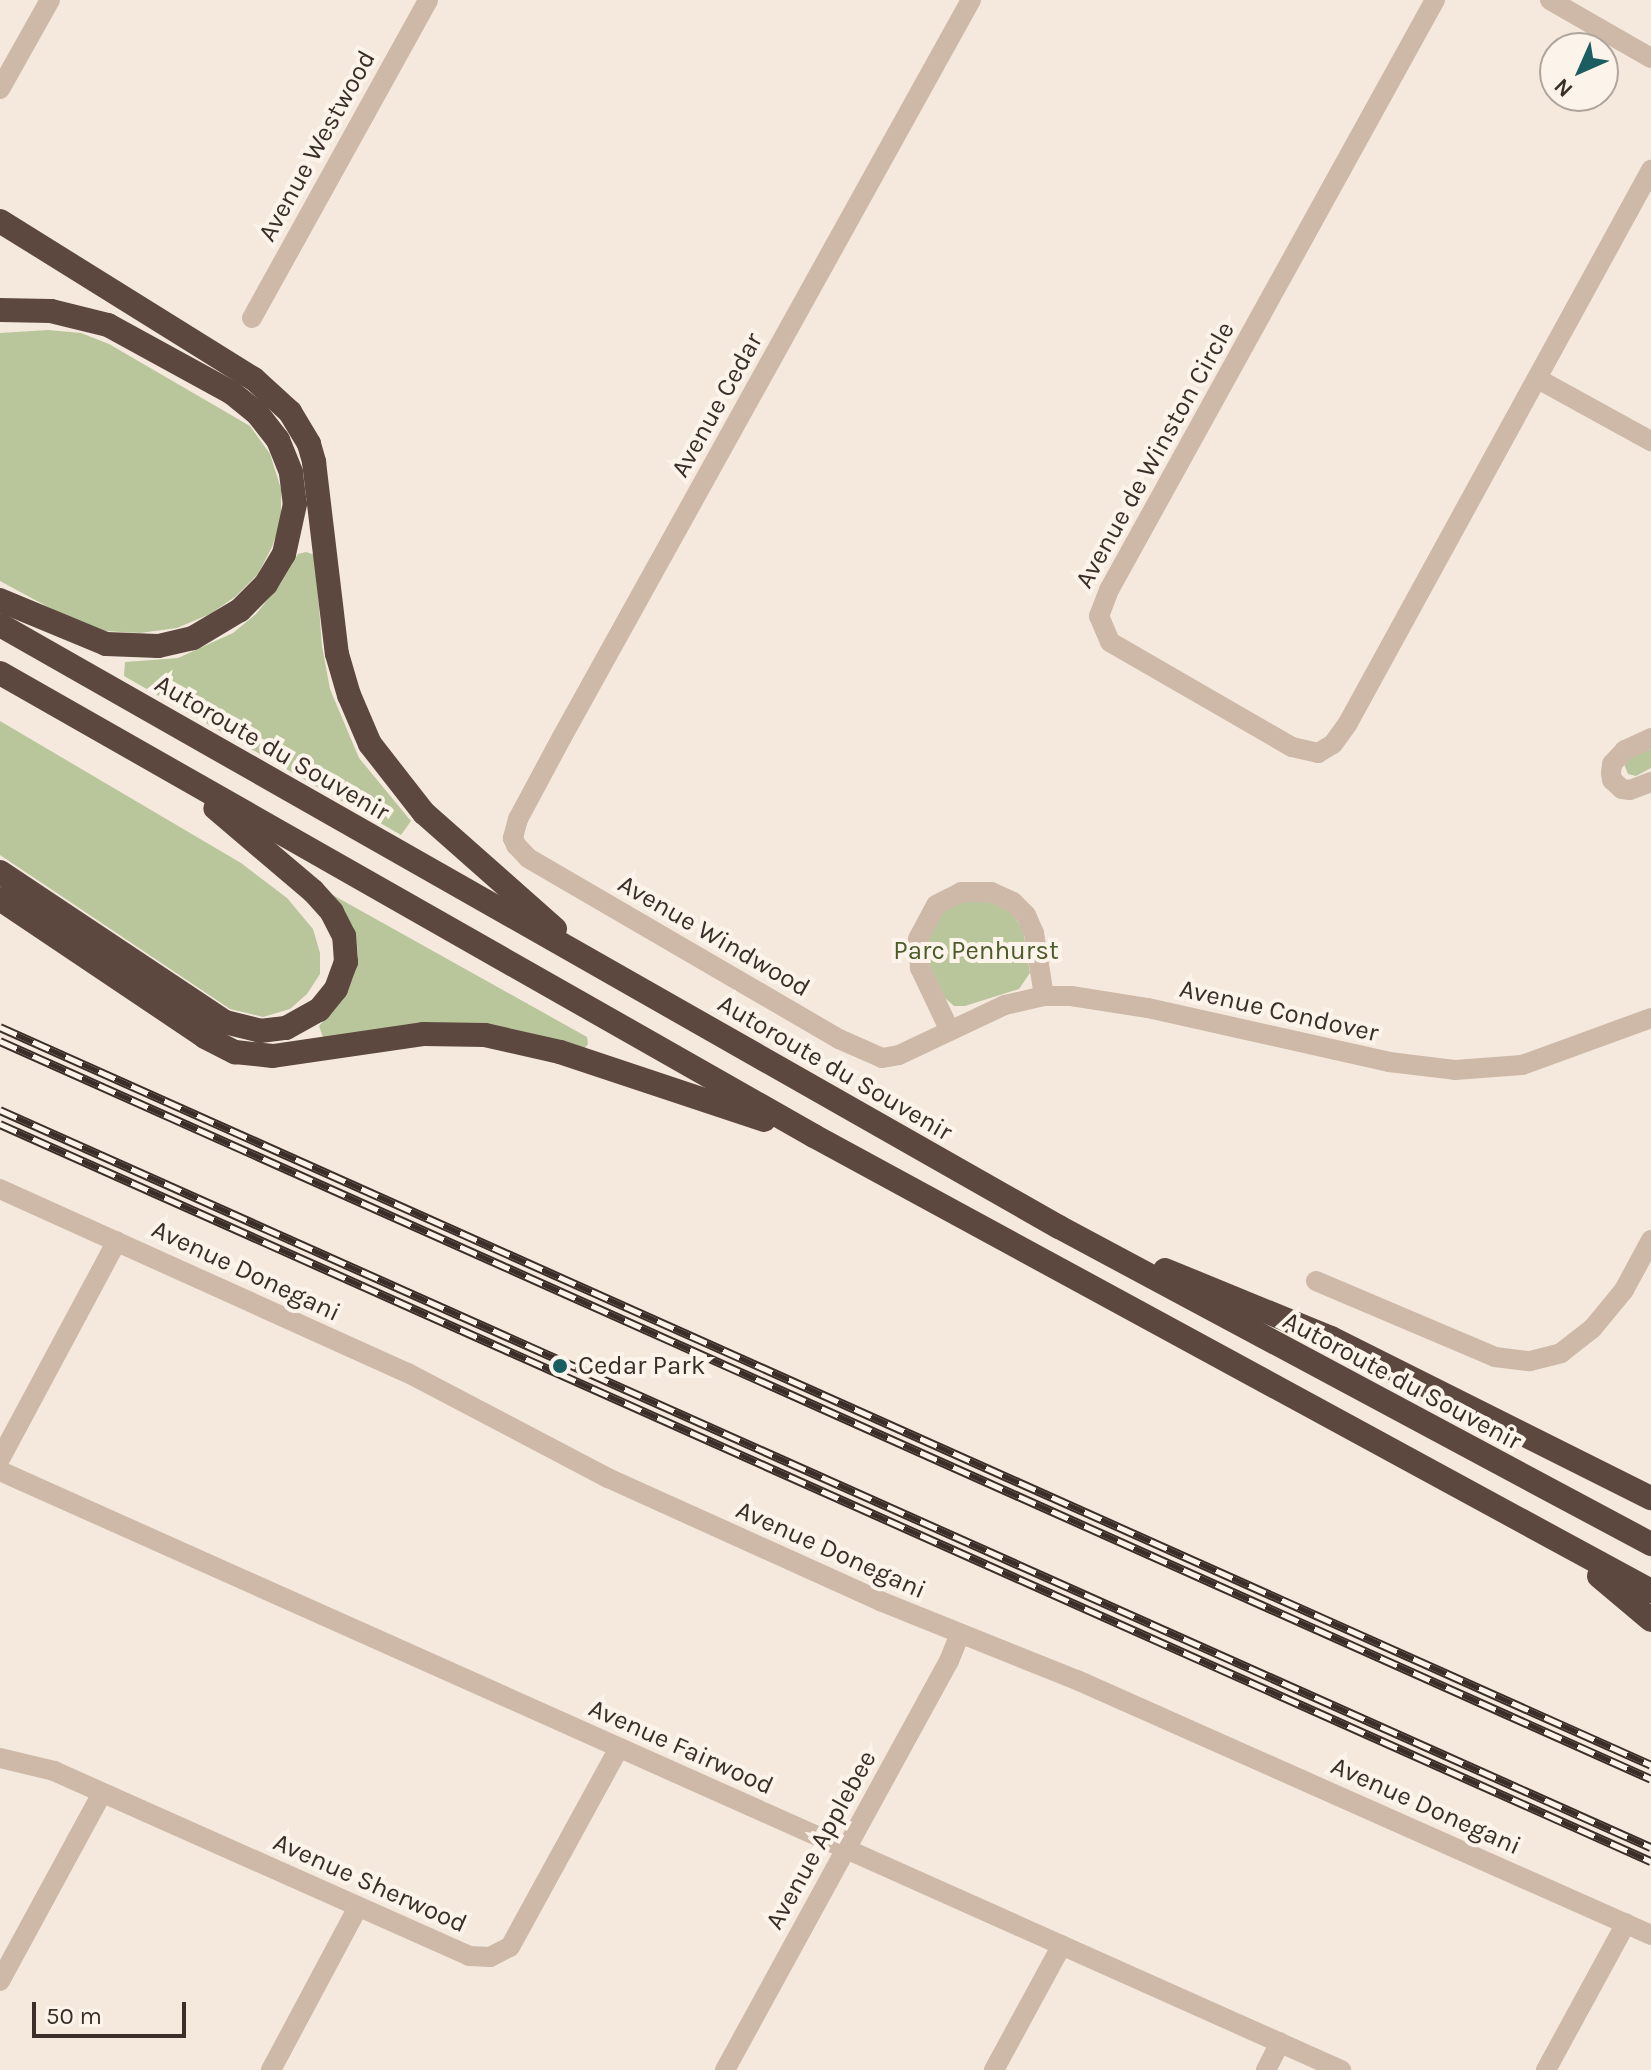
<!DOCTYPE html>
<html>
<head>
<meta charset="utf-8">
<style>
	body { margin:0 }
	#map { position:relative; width:1651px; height:2070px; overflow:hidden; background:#f5e9de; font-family:Karla,sans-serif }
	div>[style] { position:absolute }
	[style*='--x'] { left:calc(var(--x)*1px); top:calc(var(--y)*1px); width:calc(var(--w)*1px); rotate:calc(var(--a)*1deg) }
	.green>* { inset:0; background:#b9c69c }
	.minor>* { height:20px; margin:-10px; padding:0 10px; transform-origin:10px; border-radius:10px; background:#ceb9a8 }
	.highway>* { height:24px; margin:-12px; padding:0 12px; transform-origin:12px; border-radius:12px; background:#5d483f }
	.rail>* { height:9px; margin-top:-4.5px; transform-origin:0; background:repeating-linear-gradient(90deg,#fcf4eb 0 18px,#3b2e29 0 36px); box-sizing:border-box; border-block:2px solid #3b2e29 }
	.dots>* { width:22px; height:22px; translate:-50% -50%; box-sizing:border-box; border:4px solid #fcf4eb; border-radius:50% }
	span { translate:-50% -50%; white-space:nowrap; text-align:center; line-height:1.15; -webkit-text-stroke:8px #fcf4eb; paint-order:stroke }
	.street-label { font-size:26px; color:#3b2e29 }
	.park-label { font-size:26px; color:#4b5c2a }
	.poi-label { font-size:26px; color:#3b2e29 }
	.left { translate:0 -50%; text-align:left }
	.north { position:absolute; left:1539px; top:32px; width:80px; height:80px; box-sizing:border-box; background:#fcf4eb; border:2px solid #afa59d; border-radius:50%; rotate:225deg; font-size:22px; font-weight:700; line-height:32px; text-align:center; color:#3b2e29 }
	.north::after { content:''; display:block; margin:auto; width:28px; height:36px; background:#1a5e61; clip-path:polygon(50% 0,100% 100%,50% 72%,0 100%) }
	.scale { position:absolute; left:32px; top:2002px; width:154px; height:36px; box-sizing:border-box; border:4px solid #3b2e29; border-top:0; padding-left:10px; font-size:24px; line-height:28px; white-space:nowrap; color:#3b2e29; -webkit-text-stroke:6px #fcf4eb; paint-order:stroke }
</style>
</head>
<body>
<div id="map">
	<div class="green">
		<i style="clip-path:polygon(48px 330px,81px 333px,109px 344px,250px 426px,270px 454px,281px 489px,281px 521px,272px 547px,258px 574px,235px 597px,210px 614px,177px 628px,140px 633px,105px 631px,74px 621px,0 581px,0 333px)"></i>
		<i style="clip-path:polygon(306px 552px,315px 555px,322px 646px,330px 689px,359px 758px,411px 821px,401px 835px,124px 676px,125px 662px,178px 658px,233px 633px,256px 614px,281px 583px,298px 554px)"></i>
		<i style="clip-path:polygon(0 721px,241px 863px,287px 898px,313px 929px,320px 953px,320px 974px,307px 994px,290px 1009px,263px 1017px,230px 1009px,0 855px)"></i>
		<i style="clip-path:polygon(1651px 749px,1651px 768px,1636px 776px,1628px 774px,1624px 764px,1633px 755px)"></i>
		<i style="clip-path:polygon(331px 894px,587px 1037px,588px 1044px,583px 1050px,323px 1037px,319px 1026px,343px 999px,353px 978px,358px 956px,356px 934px)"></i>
		<i style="clip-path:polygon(987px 901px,1010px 911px,1023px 929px,1030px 973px,1019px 989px,965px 1006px,954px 1006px,945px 998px,930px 967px,927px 943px,938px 918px,947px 908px,959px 902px)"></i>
	</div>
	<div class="minor">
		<i style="--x:971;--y:0;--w:843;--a:119.03"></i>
		<i style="--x:562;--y:737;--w:93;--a:118.2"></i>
		<i style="--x:518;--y:819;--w:20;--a:105"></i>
		<i style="--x:513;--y:838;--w:8;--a:67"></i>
		<i style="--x:516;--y:845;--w:18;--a:47"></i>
		<i style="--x:528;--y:858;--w:360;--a:30.2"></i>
		<i style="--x:839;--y:1039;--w:47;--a:23.8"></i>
		<i style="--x:882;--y:1058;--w:17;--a:-10"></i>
		<i style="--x:899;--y:1055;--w:117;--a:-25.3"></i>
		<i style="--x:1005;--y:1005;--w:40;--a:-13"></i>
		<i style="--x:1044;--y:996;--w:27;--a:0"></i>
		<i style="--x:1071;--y:996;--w:78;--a:8.9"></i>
		<i style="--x:1148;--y:1008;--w:247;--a:12.6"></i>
		<i style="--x:1389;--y:1062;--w:66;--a:6.9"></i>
		<i style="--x:1455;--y:1070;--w:67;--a:-4.3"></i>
		<i style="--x:1522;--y:1065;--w:137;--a:-20"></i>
		<i style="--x:1435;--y:0;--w:674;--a:118.92"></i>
		<i style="--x:1109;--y:590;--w:28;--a:111"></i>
		<i style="--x:1099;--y:616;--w:28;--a:67"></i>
		<i style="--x:1110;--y:642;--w:210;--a:30"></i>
		<i style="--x:1292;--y:747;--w:27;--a:13"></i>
		<i style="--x:1318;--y:753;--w:17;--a:-31"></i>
		<i style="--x:1333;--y:744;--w:26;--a:-54"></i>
		<i style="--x:1348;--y:723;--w:631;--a:-61.28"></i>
		<i style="--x:1550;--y:0;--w:116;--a:29.9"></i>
		<i style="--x:0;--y:89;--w:102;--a:-60.7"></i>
		<i style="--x:252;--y:318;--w:363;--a:-61"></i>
		<i style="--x:1538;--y:379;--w:129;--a:28.8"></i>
		<i style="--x:1651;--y:738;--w:29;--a:155"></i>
		<i style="--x:1625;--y:750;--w:19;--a:133"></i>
		<i style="--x:1612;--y:764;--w:9;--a:96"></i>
		<i style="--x:1611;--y:773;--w:7;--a:82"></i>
		<i style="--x:1612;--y:780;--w:13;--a:42"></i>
		<i style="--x:1622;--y:789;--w:8;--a:7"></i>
		<i style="--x:1630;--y:790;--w:22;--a:-21"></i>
		<i style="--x:949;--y:1029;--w:68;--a:-115.4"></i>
		<i style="--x:920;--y:968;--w:29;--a:-94"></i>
		<i style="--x:918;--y:939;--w:38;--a:-62"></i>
		<i style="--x:936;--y:905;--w:28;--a:-27"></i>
		<i style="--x:961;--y:892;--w:30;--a:0"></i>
		<i style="--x:991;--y:892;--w:24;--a:24"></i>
		<i style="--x:1013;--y:902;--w:18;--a:45"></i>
		<i style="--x:1026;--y:915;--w:20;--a:66"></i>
		<i style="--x:1034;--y:933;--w:64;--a:81"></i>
		<i style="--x:0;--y:1189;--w:448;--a:24.3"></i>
		<i style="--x:408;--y:1373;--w:226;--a:27.7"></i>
		<i style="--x:608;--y:1478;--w:299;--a:24.3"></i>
		<i style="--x:880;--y:1601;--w:212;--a:21.9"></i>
		<i style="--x:1077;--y:1680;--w:628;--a:23.95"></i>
		<i style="--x:1316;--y:1281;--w:194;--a:23"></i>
		<i style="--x:1495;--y:1357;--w:35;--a:7"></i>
		<i style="--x:1530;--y:1361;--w:32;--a:-14"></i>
		<i style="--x:1561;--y:1353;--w:39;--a:-38"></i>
		<i style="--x:1592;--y:1329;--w:50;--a:-50.6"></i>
		<i style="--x:1624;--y:1290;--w:57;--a:-61.6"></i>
		<i style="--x:0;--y:1459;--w:247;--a:-61.8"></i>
		<i style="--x:0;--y:1471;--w:1469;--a:24.07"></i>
		<i style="--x:0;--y:1758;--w:56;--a:13.5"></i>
		<i style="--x:54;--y:1771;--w:454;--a:24"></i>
		<i style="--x:469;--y:1956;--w:21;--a:3"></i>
		<i style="--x:490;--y:1957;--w:22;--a:-27"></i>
		<i style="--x:510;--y:1947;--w:227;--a:-61.3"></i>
		<i style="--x:0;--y:1981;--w:214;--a:-61.5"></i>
		<i style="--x:271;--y:2070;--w:185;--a:-61.9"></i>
		<i style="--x:725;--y:2070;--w:466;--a:-61.3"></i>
		<i style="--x:949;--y:1661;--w:29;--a:-68"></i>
		<i style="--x:994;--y:2070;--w:142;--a:-61.5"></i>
		<i style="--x:1266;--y:2070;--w:31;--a:-63"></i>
		<i style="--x:1546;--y:2070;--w:167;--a:-61.4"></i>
	</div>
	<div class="highway">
		<i style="--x:0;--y:221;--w:299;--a:31.9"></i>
		<i style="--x:254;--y:379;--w:49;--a:42.5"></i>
		<i style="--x:290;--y:412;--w:37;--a:59"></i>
		<i style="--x:309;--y:444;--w:19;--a:74"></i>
		<i style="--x:314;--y:462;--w:193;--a:83.2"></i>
		<i style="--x:337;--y:654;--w:43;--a:73.7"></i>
		<i style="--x:349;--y:695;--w:53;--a:66.8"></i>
		<i style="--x:370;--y:744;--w:88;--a:52"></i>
		<i style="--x:424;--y:813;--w:175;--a:41.5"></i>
		<i style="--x:0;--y:310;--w:51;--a:1.1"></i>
		<i style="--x:51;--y:311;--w:59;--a:13.8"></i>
		<i style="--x:108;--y:325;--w:141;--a:28.7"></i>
		<i style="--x:232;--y:393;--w:32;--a:39"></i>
		<i style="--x:257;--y:413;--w:34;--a:52"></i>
		<i style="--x:278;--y:440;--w:35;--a:68"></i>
		<i style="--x:291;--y:473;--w:31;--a:83"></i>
		<i style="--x:295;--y:504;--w:51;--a:102.4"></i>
		<i style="--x:284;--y:554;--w:35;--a:121"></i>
		<i style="--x:266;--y:584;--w:37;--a:135"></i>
		<i style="--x:240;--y:610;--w:55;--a:149.2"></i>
		<i style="--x:193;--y:638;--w:36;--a:167"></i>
		<i style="--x:158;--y:646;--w:52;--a:-177.8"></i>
		<i style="--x:106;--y:644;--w:115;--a:-157.5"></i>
		<i style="--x:0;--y:625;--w:1218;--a:29.62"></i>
		<i style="--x:1059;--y:1227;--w:672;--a:28.17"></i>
		<i style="--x:0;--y:673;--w:936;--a:29.63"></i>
		<i style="--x:814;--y:1136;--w:953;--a:28.53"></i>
		<i style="--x:0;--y:872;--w:270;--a:33.7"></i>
		<i style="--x:225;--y:1022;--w:36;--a:14"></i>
		<i style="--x:260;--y:1031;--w:26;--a:-7"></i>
		<i style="--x:286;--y:1028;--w:38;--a:-29"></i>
		<i style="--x:319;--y:1010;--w:27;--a:-51"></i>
		<i style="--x:336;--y:989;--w:29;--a:-70"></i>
		<i style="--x:346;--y:962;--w:26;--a:-94"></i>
		<i style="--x:344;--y:936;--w:27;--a:-117"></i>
		<i style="--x:332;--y:912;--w:28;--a:-132"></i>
		<i style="--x:313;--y:891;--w:128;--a:-139.7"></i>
		<i style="--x:0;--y:899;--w:247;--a:33.9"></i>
		<i style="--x:205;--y:1037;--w:34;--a:27"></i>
		<i style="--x:235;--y:1052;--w:38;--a:6"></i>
		<i style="--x:273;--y:1056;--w:153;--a:-8.3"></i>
		<i style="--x:424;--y:1034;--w:61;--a:0.9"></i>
		<i style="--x:485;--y:1035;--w:77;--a:12.8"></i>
		<i style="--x:560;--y:1052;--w:215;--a:18.4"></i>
		<i style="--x:1165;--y:1270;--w:179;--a:22.3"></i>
		<i style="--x:1331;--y:1338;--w:358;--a:26.6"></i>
		<i style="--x:1599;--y:1576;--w:68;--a:40.2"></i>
	</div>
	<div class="rail">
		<i style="--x:0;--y:1027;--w:1808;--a:24.08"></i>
		<i style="--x:0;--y:1041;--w:1808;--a:24.08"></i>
		<i style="--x:0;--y:1110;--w:1808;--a:24.06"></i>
		<i style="--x:0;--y:1124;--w:1808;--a:24.06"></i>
	</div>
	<div class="dots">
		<i style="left:560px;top:1366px;background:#1a5e61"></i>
	</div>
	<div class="street-label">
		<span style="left:317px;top:146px;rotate:-61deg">Avenue Westwood</span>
		<span style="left:717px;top:405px;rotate:-61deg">Avenue Cedar</span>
		<span style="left:1155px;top:455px;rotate:-61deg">Avenue de Winston Circle</span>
		<span style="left:272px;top:748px;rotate:30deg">Autoroute du Souvenir</span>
		<span style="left:714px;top:936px;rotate:30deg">Avenue Windwood</span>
		<span style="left:1279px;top:1011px;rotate:13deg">Avenue Condover</span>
		<span style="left:835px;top:1068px;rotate:30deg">Autoroute du Souvenir</span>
		<span style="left:246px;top:1271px;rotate:25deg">Avenue Donegani</span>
		<span style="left:1402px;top:1381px;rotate:28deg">Autoroute du Souvenir</span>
		<span style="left:831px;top:1550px;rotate:24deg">Avenue Donegani</span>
		<span style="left:681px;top:1747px;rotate:24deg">Avenue Fairwood</span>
		<span style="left:1426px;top:1806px;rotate:24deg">Avenue Donegani</span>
		<span style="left:821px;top:1840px;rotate:-61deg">Avenue Applebee</span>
		<span style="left:370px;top:1883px;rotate:24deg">Avenue Sherwood</span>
	</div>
	<div class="park-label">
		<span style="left:976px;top:951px">Parc Penhurst</span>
	</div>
	<div class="poi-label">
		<span class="left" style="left:578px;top:1366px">Cedar Park</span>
	</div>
	<div class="north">N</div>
	<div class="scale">50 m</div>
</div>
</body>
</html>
